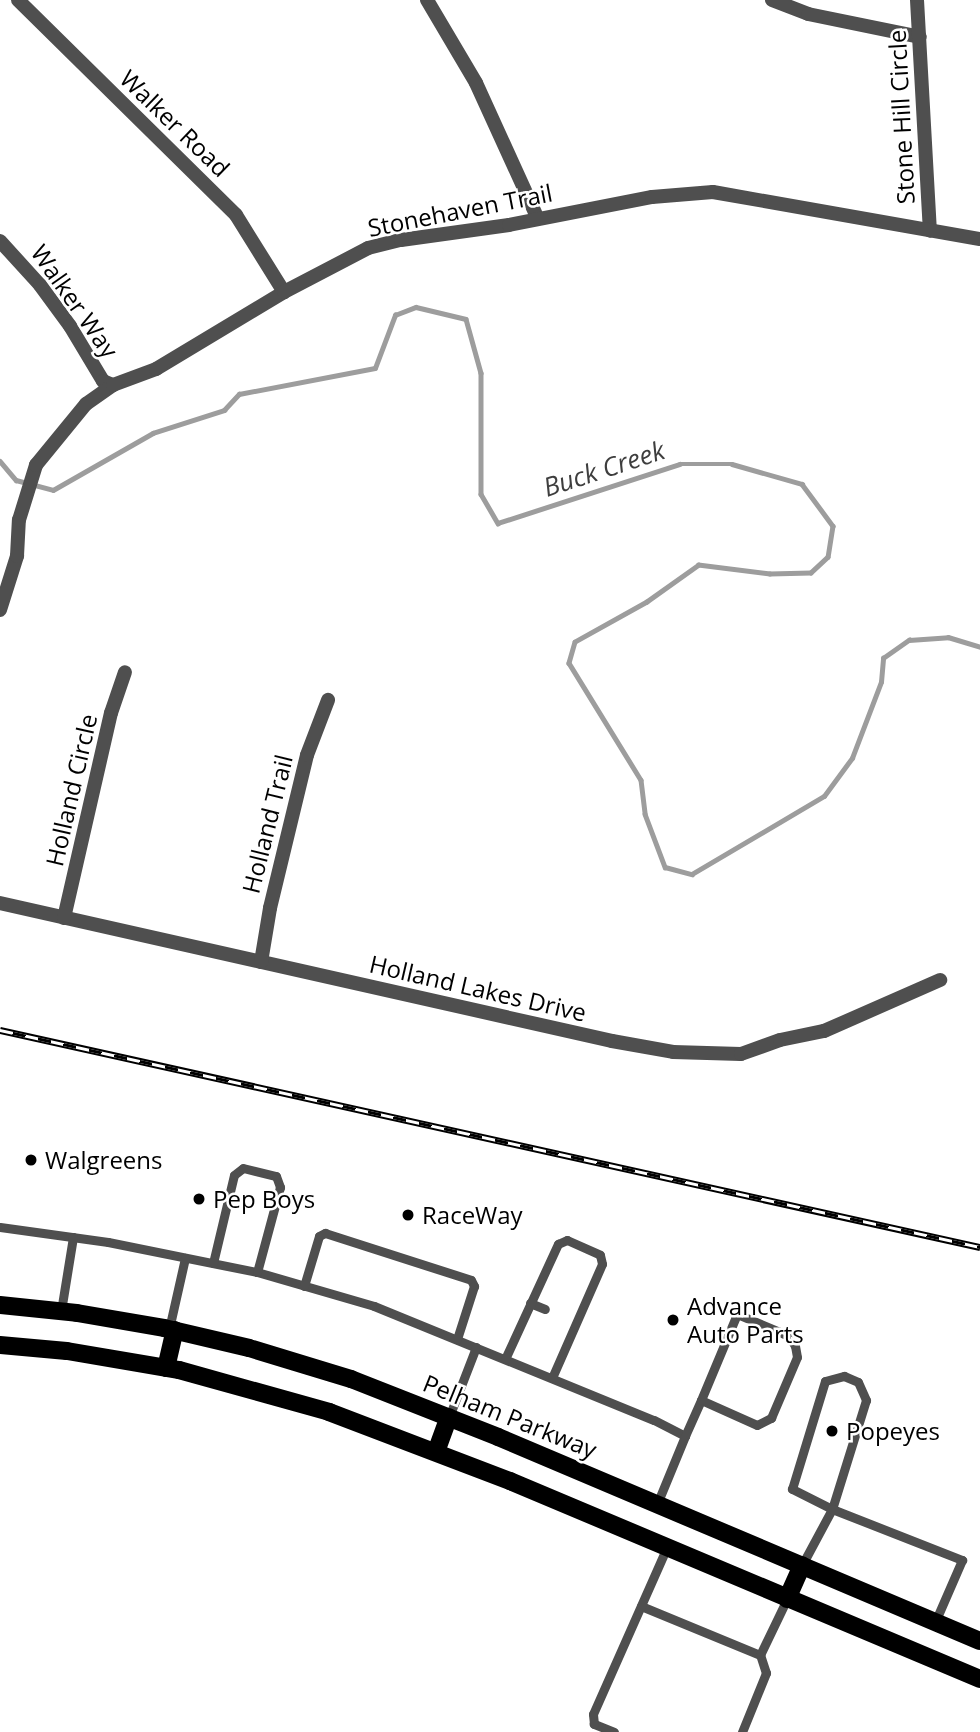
<!DOCTYPE html>
<html>
<head>
<meta charset="utf-8">
<style>
	body { margin:0 }
	#map { position:relative; width:980px; height:1732px; overflow:hidden; background:#fff; font-family:"Open Sans",sans-serif }
	div>[style] { position:absolute }
	[style*='--x'] { left:calc(var(--x)*1px); top:calc(var(--y)*1px); width:calc(var(--w)*1px); rotate:calc(var(--a)*1deg) }
	.stream>* { height:4.5px; margin:-2.25px; padding:0 2.25px; transform-origin:2.25px; border-radius:2.25px; background:#9d9d9d }
	.lane>* { height:9px; margin:-4.5px; padding:0 4.5px; transform-origin:4.5px; border-radius:4.5px; background:#4f4f4f }
	.street>* { height:14px; margin:-7px; padding:0 7px; transform-origin:7px; border-radius:7px; background:#4f4f4f }
	.primary>* { height:18px; margin:-9px; padding:0 9px; transform-origin:9px; border-radius:9px; background:#000 }
	.rail>* { height:7px; margin-top:-3.5px; transform-origin:0; background:repeating-linear-gradient(90deg,#fff 0 13px,#000 0 26px); box-sizing:border-box; border-block:2px solid #000 }
	.dots>* { width:19px; height:19px; translate:-50% -50%; box-sizing:border-box; border:4px solid #fff; border-radius:50% }
	span { translate:-50% -50%; white-space:nowrap; text-align:center; line-height:1.15; -webkit-text-stroke:5px #fff; paint-order:stroke }
	.street-label { font-size:24px; color:#000 }
	.poi-label { font-size:24px; color:#000 }
	.left { translate:0 -50%; text-align:left }
	.water-label { font-size:26px; color:#3e3e3e; font-style:italic }
</style>
</head>
<body>
<div id="map">
	<div class="stream">
		<i style="--x:0;--y:461;--w:25;--a:50"></i>
		<i style="--x:16;--y:480;--w:38;--a:15"></i>
		<i style="--x:53;--y:490;--w:115;--a:-29.7"></i>
		<i style="--x:153;--y:433;--w:75;--a:-17.9"></i>
		<i style="--x:224;--y:410;--w:22;--a:-47"></i>
		<i style="--x:239;--y:394;--w:138;--a:-10.8"></i>
		<i style="--x:375;--y:368;--w:57;--a:-69.3"></i>
		<i style="--x:395;--y:315;--w:22;--a:-21"></i>
		<i style="--x:416;--y:307;--w:51;--a:13.5"></i>
		<i style="--x:466;--y:319;--w:56;--a:74.5"></i>
		<i style="--x:481;--y:373;--w:121;--a:90"></i>
		<i style="--x:481;--y:494;--w:34;--a:60"></i>
		<i style="--x:498;--y:523;--w:191;--a:-18"></i>
		<i style="--x:680;--y:464;--w:52;--a:0"></i>
		<i style="--x:732;--y:464;--w:73;--a:15.9"></i>
		<i style="--x:802;--y:484;--w:52;--a:53.6"></i>
		<i style="--x:833;--y:526;--w:31;--a:99"></i>
		<i style="--x:828;--y:557;--w:23;--a:137"></i>
		<i style="--x:811;--y:573;--w:41;--a:178.6"></i>
		<i style="--x:770;--y:574;--w:72;--a:-172.8"></i>
		<i style="--x:699;--y:565;--w:64;--a:144.6"></i>
		<i style="--x:647;--y:602;--w:82;--a:150.9"></i>
		<i style="--x:575;--y:642;--w:22;--a:106"></i>
		<i style="--x:569;--y:663;--w:137;--a:58.4"></i>
		<i style="--x:641;--y:780;--w:34;--a:83"></i>
		<i style="--x:645;--y:814;--w:57;--a:69.3"></i>
		<i style="--x:665;--y:867;--w:28;--a:15"></i>
		<i style="--x:692;--y:874;--w:153;--a:-30.6"></i>
		<i style="--x:824;--y:796;--w:47;--a:-53.6"></i>
		<i style="--x:852;--y:758;--w:81;--a:-69.1"></i>
		<i style="--x:881;--y:682;--w:24;--a:-85"></i>
		<i style="--x:883;--y:658;--w:32;--a:-35"></i>
		<i style="--x:909;--y:640;--w:39;--a:-4"></i>
		<i style="--x:948;--y:637;--w:34;--a:17"></i>
	</div>
	<div class="lane">
		<i style="--x:0;--y:1227;--w:109;--a:7.9"></i>
		<i style="--x:108;--y:1242;--w:152;--a:11.4"></i>
		<i style="--x:257;--y:1272;--w:122;--a:16.2"></i>
		<i style="--x:374;--y:1306;--w:302;--a:22.2"></i>
		<i style="--x:654;--y:1420;--w:35;--a:27"></i>
		<i style="--x:685;--y:1436;--w:74;--a:112.4"></i>
		<i style="--x:213;--y:1263;--w:90;--a:-76.6"></i>
		<i style="--x:234;--y:1175;--w:11;--a:-38"></i>
		<i style="--x:243;--y:1168;--w:34;--a:14"></i>
		<i style="--x:276;--y:1176;--w:12;--a:70"></i>
		<i style="--x:280;--y:1187;--w:88;--a:105.1"></i>
		<i style="--x:304;--y:1286;--w:52;--a:-73.3"></i>
		<i style="--x:319;--y:1236;--w:7;--a:-27"></i>
		<i style="--x:325;--y:1233;--w:153;--a:17.8"></i>
		<i style="--x:471;--y:1280;--w:7;--a:63"></i>
		<i style="--x:474;--y:1286;--w:56;--a:107.8"></i>
		<i style="--x:530;--y:1303;--w:16;--a:22"></i>
		<i style="--x:61;--y:1311;--w:75;--a:-80.8"></i>
		<i style="--x:169;--y:1329;--w:73;--a:-77.3"></i>
		<i style="--x:505;--y:1359;--w:127;--a:-65.3"></i>
		<i style="--x:558;--y:1244;--w:10;--a:-24"></i>
		<i style="--x:567;--y:1240;--w:36;--a:24"></i>
		<i style="--x:600;--y:1255;--w:9;--a:77"></i>
		<i style="--x:602;--y:1264;--w:124;--a:113.7"></i>
		<i style="--x:844;--y:1376;--w:15;--a:23"></i>
		<i style="--x:858;--y:1382;--w:20;--a:66"></i>
		<i style="--x:866;--y:1400;--w:114;--a:107.3"></i>
		<i style="--x:832;--y:1509;--w:45;--a:-153.4"></i>
		<i style="--x:792;--y:1489;--w:113;--a:-73"></i>
		<i style="--x:825;--y:1381;--w:20;--a:-15"></i>
		<i style="--x:449;--y:1417;--w:75;--a:-68.9"></i>
		<i style="--x:685;--y:1436;--w:39;--a:-66"></i>
		<i style="--x:701;--y:1400;--w:61;--a:24.1"></i>
		<i style="--x:757;--y:1425;--w:16;--a:-27"></i>
		<i style="--x:771;--y:1418;--w:66;--a:-66.9"></i>
		<i style="--x:797;--y:1357;--w:11;--a:-100"></i>
		<i style="--x:795;--y:1346;--w:12;--a:-121"></i>
		<i style="--x:789;--y:1336;--w:56;--a:-157.1"></i>
		<i style="--x:737;--y:1314;--w:93;--a:112.7"></i>
		<i style="--x:802;--y:1565;--w:64;--a:-61.8"></i>
		<i style="--x:832;--y:1509;--w:140;--a:21.4"></i>
		<i style="--x:962;--y:1560;--w:68;--a:113.5"></i>
		<i style="--x:641;--y:1606;--w:129;--a:22.4"></i>
		<i style="--x:614;--y:1732;--w:22;--a:-158"></i>
		<i style="--x:594;--y:1724;--w:10;--a:-96"></i>
		<i style="--x:593;--y:1714;--w:183;--a:-66.1"></i>
		<i style="--x:742;--y:1732;--w:64;--a:-67.9"></i>
		<i style="--x:766;--y:1673;--w:19;--a:-108"></i>
		<i style="--x:760;--y:1655;--w:62;--a:-64.3"></i>
	</div>
	<div class="street">
		<i style="--x:18;--y:0;--w:306;--a:44.6"></i>
		<i style="--x:236;--y:215;--w:91;--a:58.1"></i>
		<i style="--x:427;--y:0;--w:96;--a:59.4"></i>
		<i style="--x:476;--y:83;--w:149;--a:65.5"></i>
		<i style="--x:772;--y:0;--w:39;--a:21"></i>
		<i style="--x:808;--y:14;--w:114;--a:11.6"></i>
		<i style="--x:917;--y:0;--w:231;--a:86.8"></i>
		<i style="--x:0;--y:241;--w:59;--a:47.7"></i>
		<i style="--x:40;--y:285;--w:51;--a:53.8"></i>
		<i style="--x:70;--y:326;--w:64;--a:59"></i>
		<i style="--x:103;--y:381;--w:11;--a:22"></i>
		<i style="--x:0;--y:610;--w:57;--a:-72.5"></i>
		<i style="--x:17;--y:556;--w:36;--a:-87"></i>
		<i style="--x:19;--y:520;--w:58;--a:-72.8"></i>
		<i style="--x:36;--y:465;--w:79;--a:-50.7"></i>
		<i style="--x:86;--y:404;--w:33;--a:-35"></i>
		<i style="--x:113;--y:385;--w:46;--a:-20.4"></i>
		<i style="--x:156;--y:369;--w:149;--a:-31"></i>
		<i style="--x:284;--y:292;--w:95;--a:-27.6"></i>
		<i style="--x:368;--y:248;--w:34;--a:-14"></i>
		<i style="--x:401;--y:240;--w:109;--a:-7.9"></i>
		<i style="--x:509;--y:225;--w:146;--a:-11.1"></i>
		<i style="--x:652;--y:197;--w:61;--a:-4.7"></i>
		<i style="--x:713;--y:192;--w:271;--a:10"></i>
		<i style="--x:0;--y:903;--w:627;--a:12.71"></i>
		<i style="--x:612;--y:1041;--w:62;--a:10.2"></i>
		<i style="--x:673;--y:1052;--w:68;--a:1.7"></i>
		<i style="--x:741;--y:1054;--w:41;--a:-19.7"></i>
		<i style="--x:780;--y:1040;--w:45;--a:-11.6"></i>
		<i style="--x:824;--y:1031;--w:127;--a:-23.7"></i>
		<i style="--x:64;--y:918;--w:210;--a:-77.1"></i>
		<i style="--x:111;--y:713;--w:43;--a:-71.1"></i>
		<i style="--x:261;--y:962;--w:55;--a:-80.5"></i>
		<i style="--x:270;--y:908;--w:157;--a:-76.4"></i>
		<i style="--x:307;--y:755;--w:59;--a:-69.1"></i>
	</div>
	<div class="primary">
		<i style="--x:0;--y:1305;--w:77;--a:5.9"></i>
		<i style="--x:77;--y:1313;--w:88;--a:9.8"></i>
		<i style="--x:164;--y:1328;--w:87;--a:13.2"></i>
		<i style="--x:249;--y:1348;--w:107;--a:16.9"></i>
		<i style="--x:351;--y:1379;--w:158;--a:21.5"></i>
		<i style="--x:498;--y:1437;--w:523;--a:22.94"></i>
		<i style="--x:0;--y:1345;--w:67;--a:5.1"></i>
		<i style="--x:67;--y:1351;--w:114;--a:9.6"></i>
		<i style="--x:179;--y:1370;--w:156;--a:15.6"></i>
		<i style="--x:329;--y:1412;--w:194;--a:20.9"></i>
		<i style="--x:510;--y:1481;--w:510;--a:22.84"></i>
		<i style="--x:166;--y:1368;--w:39;--a:-77"></i>
		<i style="--x:436;--y:1452;--w:37;--a:-70"></i>
		<i style="--x:787;--y:1599;--w:37;--a:-66"></i>
	</div>
	<div class="rail">
		<i style="--x:0;--y:1030;--w:1004;--a:12.49"></i>
	</div>
	<div class="dots">
		<i style="left:31px;top:1160px;background:#000"></i>
		<i style="left:199px;top:1199px;background:#000"></i>
		<i style="left:408px;top:1215px;background:#000"></i>
		<i style="left:673px;top:1320px;background:#000"></i>
		<i style="left:832px;top:1431px;background:#000"></i>
	</div>
	<div class="street-label">
		<span style="left:901px;top:117px;rotate:-93deg">Stone Hill Circle</span>
		<span style="left:175px;top:123px;rotate:44deg">Walker Road</span>
		<span style="left:460px;top:210px;rotate:-11deg">Stonehaven Trail</span>
		<span style="left:75px;top:301px;rotate:55deg">Walker Way</span>
		<span style="left:71px;top:790px;rotate:-77deg">Holland Circle</span>
		<span style="left:267px;top:824px;rotate:-76deg">Holland Trail</span>
		<span style="left:478px;top:988px;rotate:13deg">Holland Lakes Drive</span>
		<span style="left:510px;top:1416px;rotate:22deg">Pelham Parkway</span>
	</div>
	<div class="poi-label">
		<span class="left" style="left:45px;top:1160px">Walgreens</span>
		<span class="left" style="left:213px;top:1199px">Pep Boys</span>
		<span class="left" style="left:422px;top:1215px">RaceWay</span>
		<span class="left" style="left:687px;top:1320px">Advance<br>Auto Parts</span>
		<span class="left" style="left:846px;top:1431px">Popeyes</span>
	</div>
	<div class="water-label">
		<span style="left:604px;top:469px;rotate:-18deg">Buck Creek</span>
	</div>
</div>
</body>
</html>
